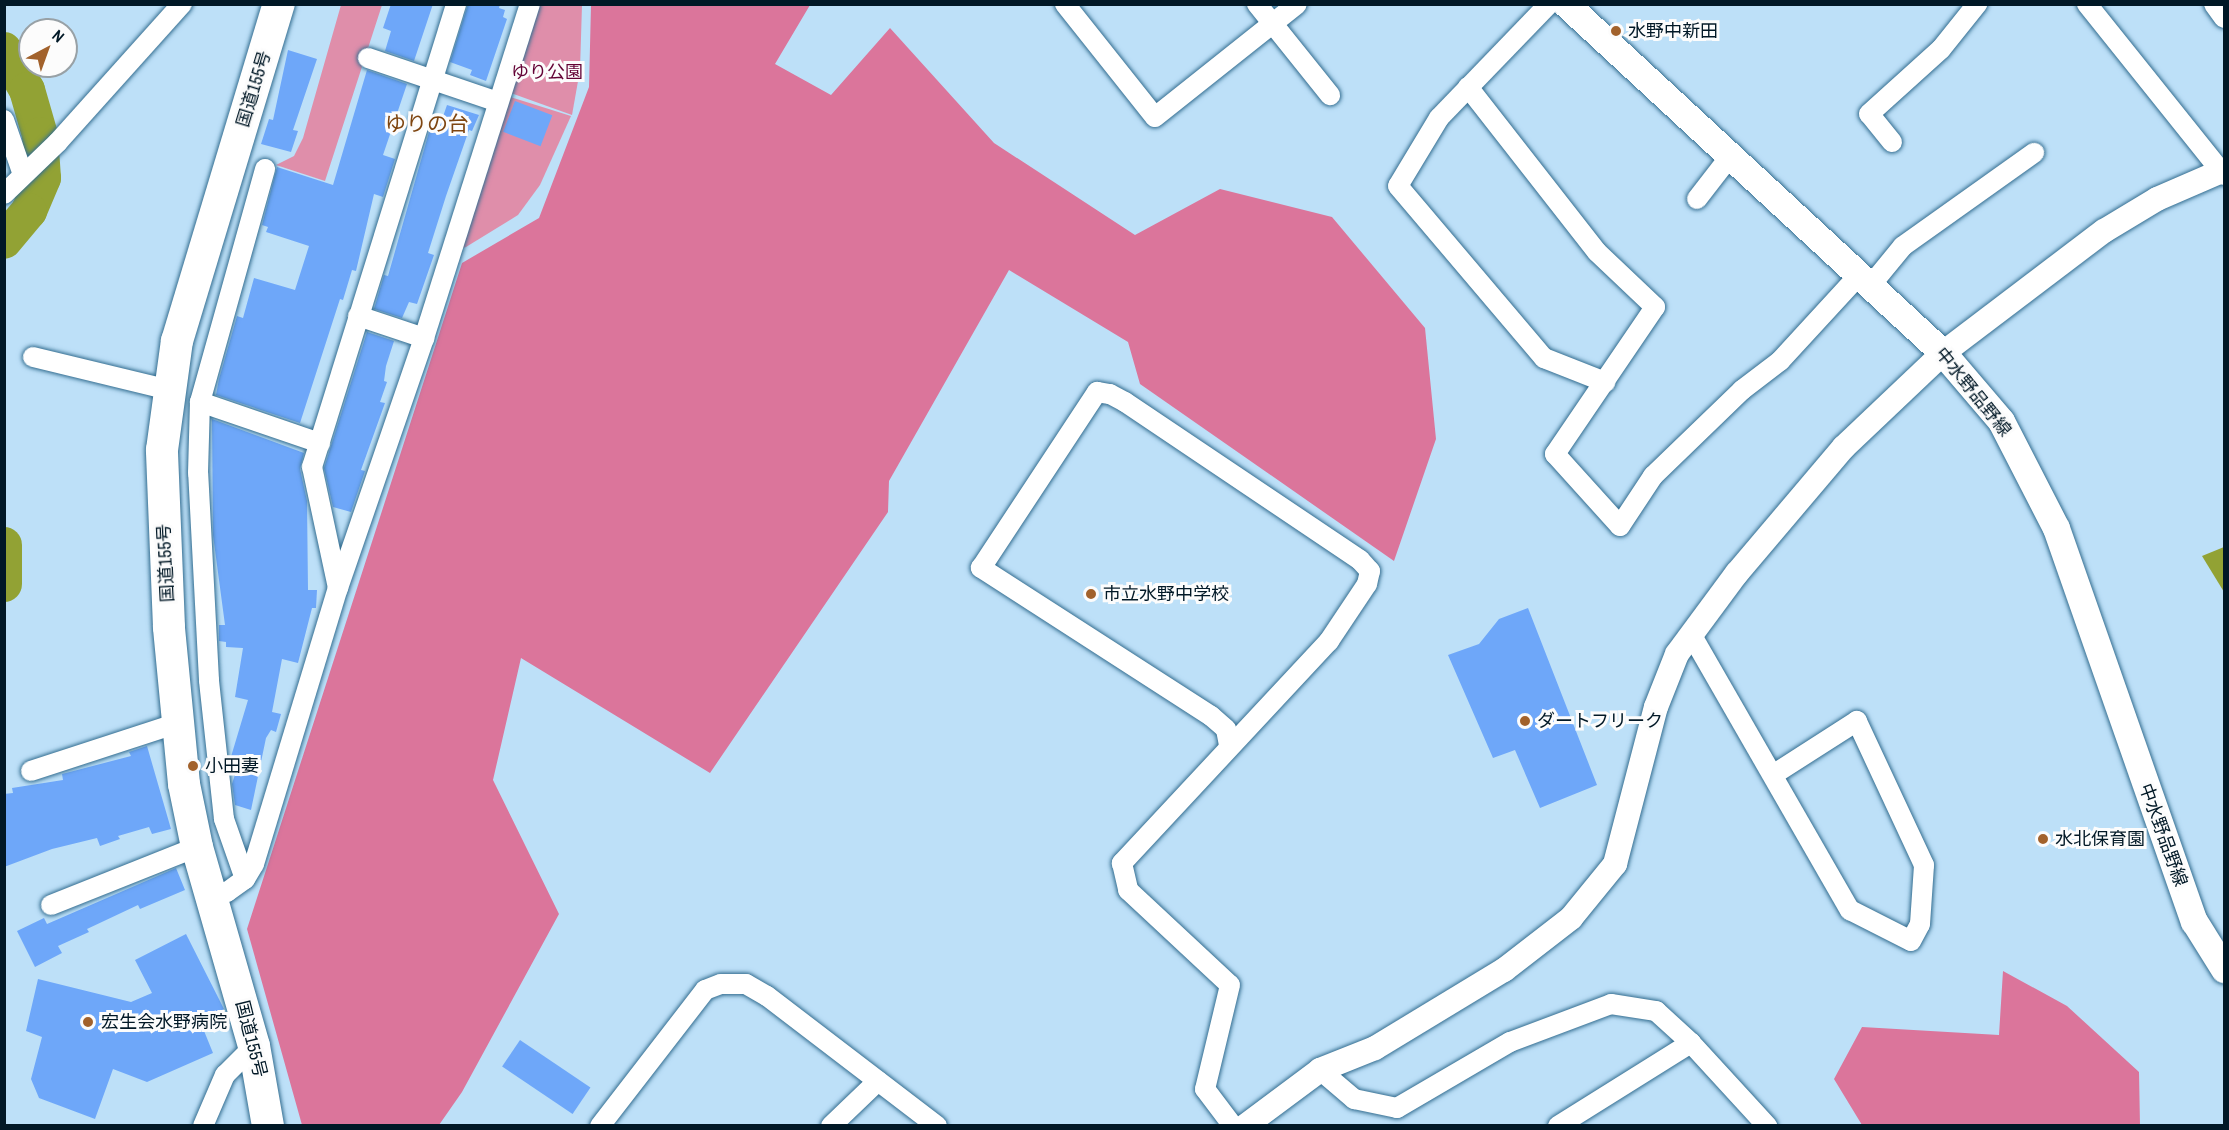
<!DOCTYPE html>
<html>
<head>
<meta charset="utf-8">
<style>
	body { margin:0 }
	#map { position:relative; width:2229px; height:1130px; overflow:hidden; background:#bde0f8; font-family:"Archivo Narrow","Noto Sans JP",sans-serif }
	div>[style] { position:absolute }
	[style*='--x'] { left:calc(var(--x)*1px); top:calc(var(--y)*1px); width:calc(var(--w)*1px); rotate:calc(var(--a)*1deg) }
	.green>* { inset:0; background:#df8eaa }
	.forest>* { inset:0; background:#db759b }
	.water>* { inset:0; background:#92a234 }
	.river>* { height:36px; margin:-18px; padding:0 18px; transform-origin:18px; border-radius:18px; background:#92a234 }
	.building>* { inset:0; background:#6ea7f9; transform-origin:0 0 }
	.roads { filter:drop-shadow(0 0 2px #336d90) drop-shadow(0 0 2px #336d90) }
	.minor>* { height:20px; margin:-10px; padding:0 10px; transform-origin:10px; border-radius:10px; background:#fff }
	.tertiary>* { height:24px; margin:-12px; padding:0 12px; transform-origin:12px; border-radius:12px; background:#fff }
	.secondary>* { height:27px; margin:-13.5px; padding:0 13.5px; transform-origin:13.5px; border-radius:13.5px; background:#fff }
	.trunk>* { height:32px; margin:-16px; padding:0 16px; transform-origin:16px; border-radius:16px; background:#fff }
	.dots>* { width:16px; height:16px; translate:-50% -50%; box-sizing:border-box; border:3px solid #fcfcfc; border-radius:50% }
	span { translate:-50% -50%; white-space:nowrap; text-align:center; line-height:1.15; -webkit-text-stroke:6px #fcfcfc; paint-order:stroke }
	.poi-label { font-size:18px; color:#011826 }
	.left { translate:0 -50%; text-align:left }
	.park-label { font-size:18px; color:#630235 }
	.street-label { font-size:18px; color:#011826 }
	.quarter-label { font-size:21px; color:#7e4510 }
	.frame { position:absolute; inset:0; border:6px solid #011826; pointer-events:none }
	.north { position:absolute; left:18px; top:18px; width:60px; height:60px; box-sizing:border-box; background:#fcfcfc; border:2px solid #98a1a6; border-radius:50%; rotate:41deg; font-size:16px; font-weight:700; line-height:24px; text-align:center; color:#011826 }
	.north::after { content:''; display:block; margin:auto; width:21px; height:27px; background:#a2622c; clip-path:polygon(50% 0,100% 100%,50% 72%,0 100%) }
</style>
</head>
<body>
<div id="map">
	<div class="green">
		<i style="clip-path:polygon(341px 5px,382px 5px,325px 181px,276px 165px,294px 156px,303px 138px)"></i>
		<i style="clip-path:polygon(531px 5px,582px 5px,580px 70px,572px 115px,508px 92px)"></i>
		<i style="clip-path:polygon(507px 96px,571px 116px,540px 185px,518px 215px,466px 247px,442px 255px)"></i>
	</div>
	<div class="forest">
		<i style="clip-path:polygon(591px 5px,810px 5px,775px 64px,831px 95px,890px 28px,994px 143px,1135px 235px,1220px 189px,1332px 217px,1425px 328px,1436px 439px,1394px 561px,1140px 384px,1128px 342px,1009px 270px,889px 481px,888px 512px,710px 773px,521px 658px,493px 780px,559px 914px,462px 1092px,439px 1125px,302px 1125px,247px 929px,462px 263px,539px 218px,589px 87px)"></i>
		<i style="clip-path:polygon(2003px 971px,2067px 1006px,2139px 1072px,2140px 1125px,1862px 1125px,1834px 1079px,1862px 1027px,1999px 1035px)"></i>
	</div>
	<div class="water">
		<i style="clip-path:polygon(2224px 547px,2224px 592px,2202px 556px)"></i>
	</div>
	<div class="river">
		<i style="--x:4;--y:50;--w:46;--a:60.1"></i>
		<i style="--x:27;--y:90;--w:47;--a:73.9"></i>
		<i style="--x:40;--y:135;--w:43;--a:86"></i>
		<i style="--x:43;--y:178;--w:36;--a:113"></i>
		<i style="--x:29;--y:211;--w:39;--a:130"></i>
		<i style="--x:4;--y:545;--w:39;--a:90"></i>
	</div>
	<div class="building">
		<i style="clip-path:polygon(391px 4px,433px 4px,414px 61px,385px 51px,391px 31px,383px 28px)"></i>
		<i style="clip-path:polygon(468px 4px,500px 4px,499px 8px,505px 10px,503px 17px,507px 19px,486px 81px,470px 75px,472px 70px,450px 62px)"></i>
		<i style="clip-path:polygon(288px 50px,317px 59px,293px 130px,298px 131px,291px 152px,261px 144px,269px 119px,273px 120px)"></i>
		<i style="clip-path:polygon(367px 70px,407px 84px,383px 155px,395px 159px,383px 197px,374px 194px,356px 271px,352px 270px,343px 300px,340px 299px,300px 423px,216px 395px,219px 379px,237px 316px,243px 318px,254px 278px,295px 290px,309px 246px,266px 232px,268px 227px,262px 225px,277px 167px,333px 185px)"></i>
		<i style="left:515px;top:101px;width:40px;height:33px;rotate:21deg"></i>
		<i style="clip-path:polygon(447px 105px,479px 115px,472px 131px,469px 130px,446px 196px,428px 253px,434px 255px,417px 304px,409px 302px,402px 318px,374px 309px,384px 275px,388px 276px,431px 125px,439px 128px)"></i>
		<i style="clip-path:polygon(367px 332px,394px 341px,386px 366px,384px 381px,387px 382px,380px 402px,385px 403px,361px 470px,365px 471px,351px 512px,333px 507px,324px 468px)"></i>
		<i style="clip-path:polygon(212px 419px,304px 453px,300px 469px,307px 501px,308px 590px,317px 590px,316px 608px,312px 608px,298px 663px,282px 659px,272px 712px,281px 714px,276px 732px,271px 730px,266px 738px,251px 810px,235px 805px,232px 784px,239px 762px,230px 760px,248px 700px,235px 697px,243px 648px,226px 647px,226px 642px,219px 641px,219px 625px,225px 625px,213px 535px)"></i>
		<i style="clip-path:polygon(1528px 608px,1597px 785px,1540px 808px,1515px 750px,1493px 758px,1448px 655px,1479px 644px,1499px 619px)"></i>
		<i style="clip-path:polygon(147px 746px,171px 829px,152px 834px,149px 827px,118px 836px,120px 839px,100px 846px,97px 838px,52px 849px,4px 867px,4px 794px,13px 793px,12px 788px,63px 780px,62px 774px,131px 756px,129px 752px)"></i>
		<i style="clip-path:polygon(176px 868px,185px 890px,140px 909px,138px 905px,87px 929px,89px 932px,58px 946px,62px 953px,35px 967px,17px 931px,44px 918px,47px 924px)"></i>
		<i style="clip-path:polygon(186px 934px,224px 1009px,200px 1021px,213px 1053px,147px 1082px,113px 1069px,95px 1119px,39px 1098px,31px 1079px,42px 1037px,26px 1031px,38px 979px,131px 1002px,152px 993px,135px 960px)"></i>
		<i style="left:520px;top:1040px;width:85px;height:32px;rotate:34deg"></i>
	</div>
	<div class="roads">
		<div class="minor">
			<i style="--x:1065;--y:4;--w:144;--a:51.5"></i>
			<i style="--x:1155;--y:117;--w:181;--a:-38.5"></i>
			<i style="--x:1257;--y:4;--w:117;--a:51.3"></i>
			<i style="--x:1549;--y:4;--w:158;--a:134"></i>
			<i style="--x:1439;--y:118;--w:79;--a:121.1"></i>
			<i style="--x:1398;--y:186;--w:226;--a:49.7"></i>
			<i style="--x:1544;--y:358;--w:66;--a:21.5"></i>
			<i style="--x:2087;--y:4;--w:219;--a:51.3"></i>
			<i style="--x:2214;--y:4;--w:17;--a:54"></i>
			<i style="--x:368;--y:58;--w:137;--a:18.7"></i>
			<i style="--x:1468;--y:87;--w:209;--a:52"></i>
			<i style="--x:1597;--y:252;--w:80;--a:43.5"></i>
			<i style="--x:1655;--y:307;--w:178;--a:124.2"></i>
			<i style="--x:1555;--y:454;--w:97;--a:47.9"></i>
			<i style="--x:1620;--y:526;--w:60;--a:-56.6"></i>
			<i style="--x:1653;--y:476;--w:124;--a:-44"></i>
			<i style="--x:1742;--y:390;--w:48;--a:-37.3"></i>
			<i style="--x:1780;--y:361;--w:118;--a:-47.4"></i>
			<i style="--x:4;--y:120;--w:58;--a:70.9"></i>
			<i style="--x:1892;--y:142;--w:36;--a:-129"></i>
			<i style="--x:1869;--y:114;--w:97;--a:-42.1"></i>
			<i style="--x:1941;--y:49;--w:58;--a:-51.3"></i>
			<i style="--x:4;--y:194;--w:75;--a:-43.9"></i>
			<i style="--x:58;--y:142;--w:186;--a:-48.1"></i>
			<i style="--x:1697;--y:199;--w:56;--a:-52.3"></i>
			<i style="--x:1871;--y:285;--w:50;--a:-50.6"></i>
			<i style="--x:1903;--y:246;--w:161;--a:-35.4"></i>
			<i style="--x:358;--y:316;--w:70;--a:18.4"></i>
			<i style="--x:33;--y:357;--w:140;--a:13.6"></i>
			<i style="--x:200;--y:402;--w:127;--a:18.9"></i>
			<i style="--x:338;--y:588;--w:124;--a:-102.1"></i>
			<i style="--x:312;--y:467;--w:485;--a:-72.7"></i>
			<i style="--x:1691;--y:634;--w:319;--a:60.1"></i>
			<i style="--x:1850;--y:910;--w:68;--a:26.9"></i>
			<i style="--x:1911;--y:941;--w:19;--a:-62"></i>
			<i style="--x:1920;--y:924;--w:59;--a:-86.1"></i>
			<i style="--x:1924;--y:865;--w:159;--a:-115"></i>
			<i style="--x:1857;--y:721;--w:98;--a:147.4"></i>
			<i style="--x:1229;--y:745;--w:16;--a:-101"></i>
			<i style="--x:1226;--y:729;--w:20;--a:-139"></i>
			<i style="--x:1211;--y:716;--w:274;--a:-147.2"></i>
			<i style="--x:981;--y:568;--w:211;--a:-56.6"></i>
			<i style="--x:1097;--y:392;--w:13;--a:9"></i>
			<i style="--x:1110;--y:394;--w:17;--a:28"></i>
			<i style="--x:1125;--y:402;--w:283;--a:33.9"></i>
			<i style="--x:1360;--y:560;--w:15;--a:48"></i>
			<i style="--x:1370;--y:571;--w:13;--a:103"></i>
			<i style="--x:1367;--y:584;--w:69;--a:123.7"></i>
			<i style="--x:1329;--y:641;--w:304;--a:133"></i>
			<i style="--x:1122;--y:863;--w:28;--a:77"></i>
			<i style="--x:1128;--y:890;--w:139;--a:43"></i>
			<i style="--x:1230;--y:985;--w:107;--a:103.5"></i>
			<i style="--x:1205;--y:1089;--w:46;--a:52.9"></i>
			<i style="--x:31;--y:771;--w:151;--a:-18.1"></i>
			<i style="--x:245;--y:879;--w:64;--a:-109.3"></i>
			<i style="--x:224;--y:819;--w:140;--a:-96.2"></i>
			<i style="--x:209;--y:680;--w:207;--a:-93"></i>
			<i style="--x:198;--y:473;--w:71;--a:-88.4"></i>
			<i style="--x:200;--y:402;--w:242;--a:-74.4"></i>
			<i style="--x:210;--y:892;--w:17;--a:0"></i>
			<i style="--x:227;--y:892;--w:22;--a:-36"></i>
			<i style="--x:245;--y:879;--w:17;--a:-59"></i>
			<i style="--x:254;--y:864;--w:288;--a:-73.1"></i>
			<i style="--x:338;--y:588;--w:264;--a:-71"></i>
			<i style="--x:424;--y:338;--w:350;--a:-72.4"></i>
			<i style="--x:51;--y:905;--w:157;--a:-21.7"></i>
			<i style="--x:1320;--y:1070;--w:45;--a:40.5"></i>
			<i style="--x:1354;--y:1099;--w:44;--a:11.8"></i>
			<i style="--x:1397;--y:1108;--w:131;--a:-30.3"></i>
			<i style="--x:1510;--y:1042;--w:108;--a:-20.6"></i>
			<i style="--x:1611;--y:1004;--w:46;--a:8.8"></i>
			<i style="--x:1656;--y:1011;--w:47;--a:42.4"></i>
			<i style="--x:203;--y:1126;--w:56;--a:-66.7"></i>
			<i style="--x:225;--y:1075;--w:41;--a:-45"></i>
			<i style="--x:600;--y:1126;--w:172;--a:-52.3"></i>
			<i style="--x:705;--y:990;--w:17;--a:-21"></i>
			<i style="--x:721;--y:984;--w:25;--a:0"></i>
			<i style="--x:746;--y:984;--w:24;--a:30"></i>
			<i style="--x:767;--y:996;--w:214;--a:37.4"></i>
			<i style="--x:831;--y:1126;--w:65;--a:-43.8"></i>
			<i style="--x:1558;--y:1126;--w:157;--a:-32"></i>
			<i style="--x:1691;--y:1043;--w:113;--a:47.5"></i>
		</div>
		<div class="tertiary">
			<i style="--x:1245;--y:1126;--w:94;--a:-36.7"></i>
			<i style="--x:1320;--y:1070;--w:59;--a:-21.8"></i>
			<i style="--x:1375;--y:1048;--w:151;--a:-31.2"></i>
			<i style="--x:1504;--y:970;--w:85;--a:-37.8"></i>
			<i style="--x:1571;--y:918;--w:70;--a:-50.8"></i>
			<i style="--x:1615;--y:864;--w:162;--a:-75.4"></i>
			<i style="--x:1656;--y:707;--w:57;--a:-68.4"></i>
			<i style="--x:1677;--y:654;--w:101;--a:-53.5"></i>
			<i style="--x:1737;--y:573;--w:165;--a:-49.7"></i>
			<i style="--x:1844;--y:447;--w:137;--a:-43.5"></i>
			<i style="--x:1943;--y:353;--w:202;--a:-37.2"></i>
			<i style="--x:2104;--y:231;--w:62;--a:-31.1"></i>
			<i style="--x:2157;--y:199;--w:73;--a:-23.4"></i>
		</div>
		<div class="secondary">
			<i style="--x:1566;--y:4;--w:514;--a:42.79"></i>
			<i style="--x:1943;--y:353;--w:89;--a:49.5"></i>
			<i style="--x:2001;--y:421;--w:120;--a:62.8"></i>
			<i style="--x:2056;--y:528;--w:417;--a:70.7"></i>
			<i style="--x:2194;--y:921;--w:57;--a:58"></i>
		</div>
		<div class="trunk">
			<i style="--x:268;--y:1126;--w:81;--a:-99.9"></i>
			<i style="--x:254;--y:1046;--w:207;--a:-106"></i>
			<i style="--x:197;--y:847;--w:64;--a:-101.7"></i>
			<i style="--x:184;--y:784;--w:158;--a:-95.5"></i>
			<i style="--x:169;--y:627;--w:177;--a:-92.3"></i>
			<i style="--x:162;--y:450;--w:110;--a:-82.2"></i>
			<i style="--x:177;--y:341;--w:352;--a:-73.2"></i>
		</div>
	</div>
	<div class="dots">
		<i style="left:1616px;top:31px;background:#a2622c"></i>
		<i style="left:1091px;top:594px;background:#a2622c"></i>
		<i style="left:1525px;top:721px;background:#a2622c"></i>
		<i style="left:193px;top:766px;background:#a2622c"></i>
		<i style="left:2043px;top:839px;background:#a2622c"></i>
		<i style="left:88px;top:1022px;background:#a2622c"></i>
	</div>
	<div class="poi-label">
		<span class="left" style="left:1628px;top:31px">水野中新田</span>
		<span class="left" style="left:1103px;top:594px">市立水野中学校</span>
		<span class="left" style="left:1537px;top:721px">ダートフリーク</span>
		<span class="left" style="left:205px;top:766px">小田妻</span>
		<span class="left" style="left:2055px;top:839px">水北保育園</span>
		<span class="left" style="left:101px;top:1022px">宏生会水野病院</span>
	</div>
	<div class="park-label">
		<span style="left:547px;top:72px">ゆり公園</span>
	</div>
	<div class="street-label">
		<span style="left:254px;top:89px;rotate:-73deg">国道155号</span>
		<span style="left:1973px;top:392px;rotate:51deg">中水野品野線</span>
		<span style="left:166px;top:563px;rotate:-93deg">国道155号</span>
		<span style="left:2163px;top:835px;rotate:70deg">中水野品野線</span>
		<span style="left:251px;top:1039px;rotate:76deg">国道155号</span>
	</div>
	<div class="quarter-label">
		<span style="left:427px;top:124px">ゆりの台</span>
	</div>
	<div class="frame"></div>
	<div class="north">N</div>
</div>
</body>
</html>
